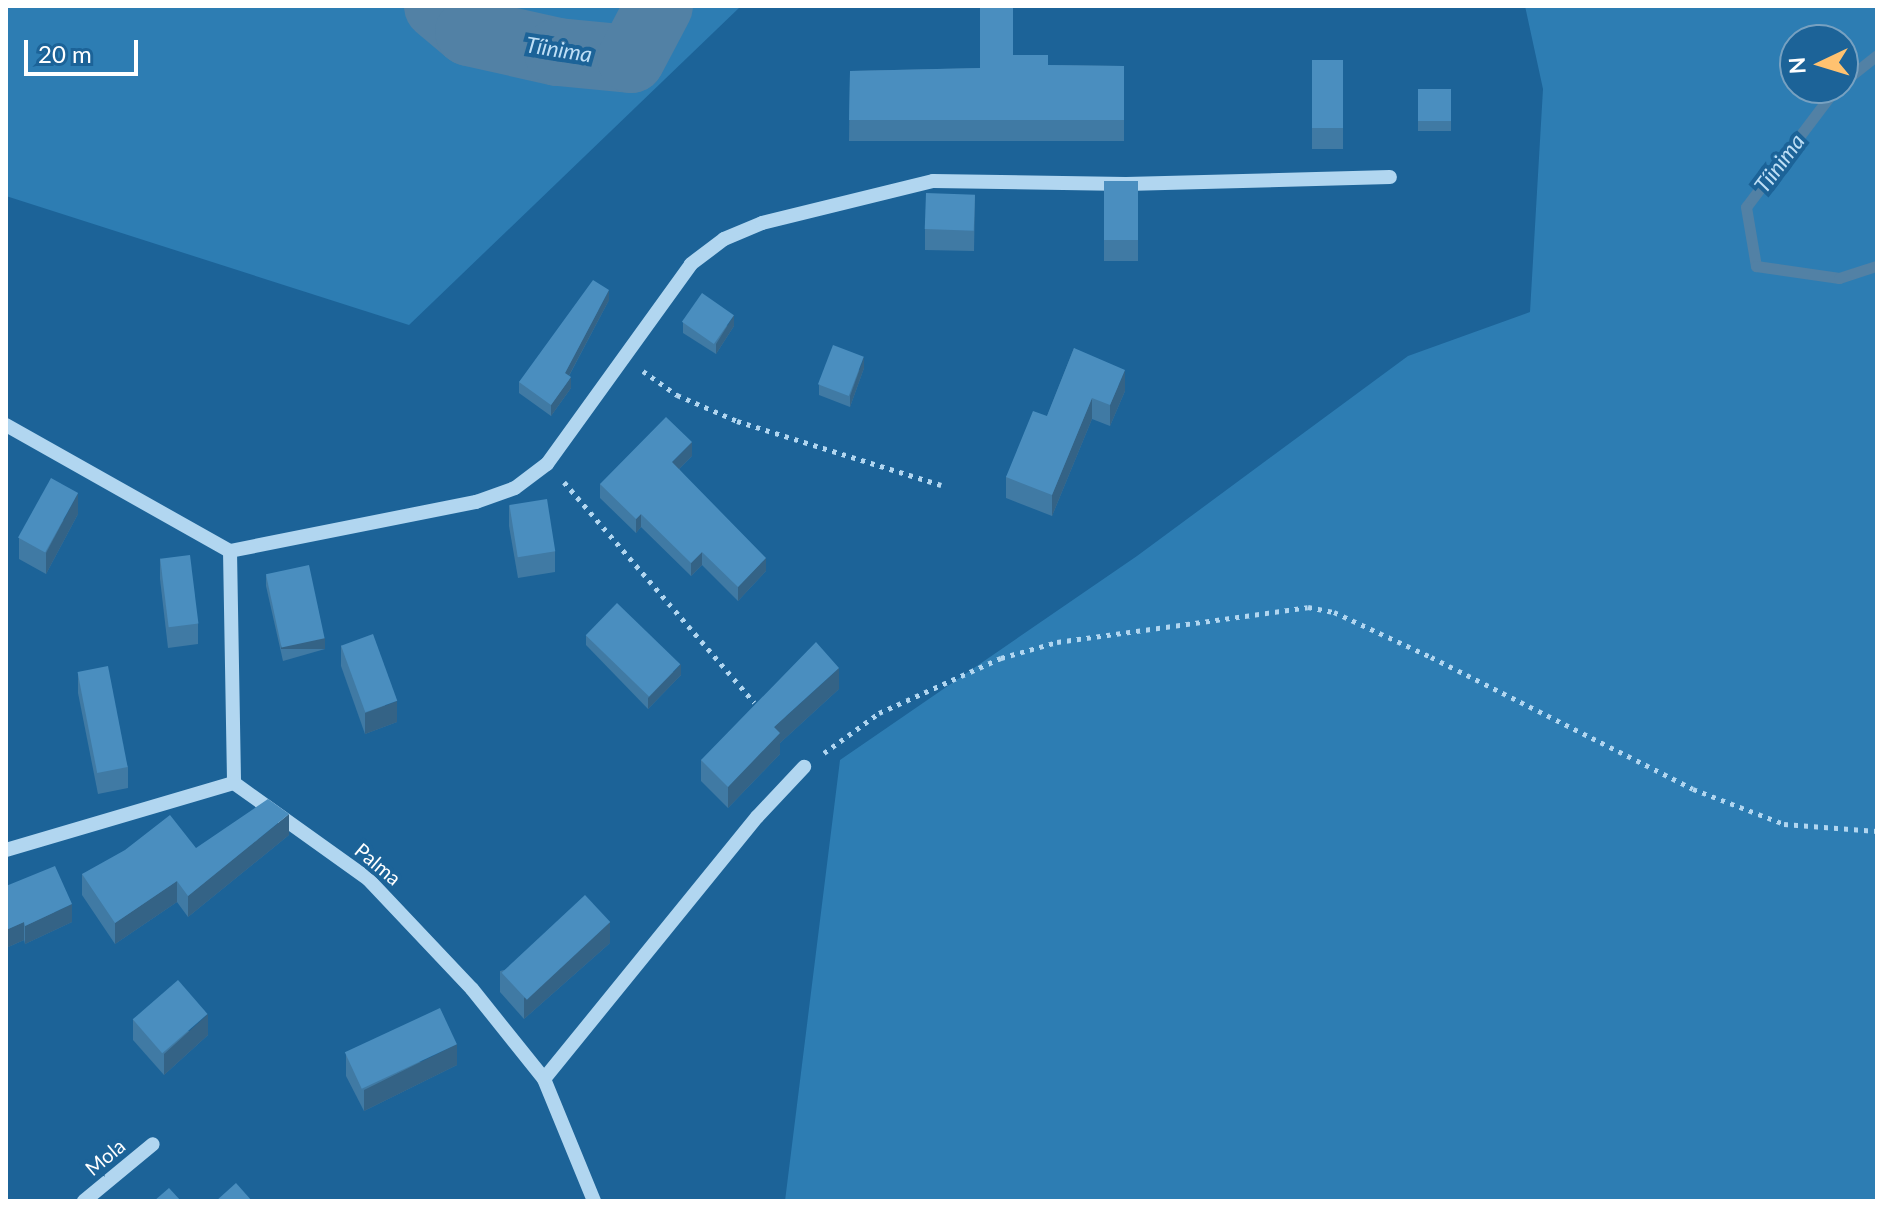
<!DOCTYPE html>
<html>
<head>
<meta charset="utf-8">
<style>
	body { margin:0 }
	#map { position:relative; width:1883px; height:1207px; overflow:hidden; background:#1c6398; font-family:Lato,sans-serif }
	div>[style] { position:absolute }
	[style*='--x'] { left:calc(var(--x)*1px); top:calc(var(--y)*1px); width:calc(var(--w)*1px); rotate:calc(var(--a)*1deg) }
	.green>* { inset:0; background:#2d7db3 }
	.stream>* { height:11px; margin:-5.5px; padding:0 5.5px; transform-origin:5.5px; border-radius:5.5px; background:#5281a5 }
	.river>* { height:68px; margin:-34px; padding:0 34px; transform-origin:34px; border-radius:34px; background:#5281a5 }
	.path>* { height:5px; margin-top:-2.5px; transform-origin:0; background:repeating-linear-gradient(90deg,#b1d6f0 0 4px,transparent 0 10px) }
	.minor>* { height:14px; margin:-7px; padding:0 7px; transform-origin:7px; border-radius:7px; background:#b1d6f0 }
	.wall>* { inset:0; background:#407aa4; transform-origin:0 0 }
	.shaded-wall>* { inset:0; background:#346386; transform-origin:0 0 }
	.building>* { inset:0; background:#4a8ebf; transform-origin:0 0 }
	span { translate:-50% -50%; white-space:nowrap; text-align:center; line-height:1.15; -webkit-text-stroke:8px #1c6398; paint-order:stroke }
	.street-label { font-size:20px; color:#fff }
	.water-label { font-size:22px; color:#bedff6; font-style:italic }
	.frame { position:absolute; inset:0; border:8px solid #fff; pointer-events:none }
	.north { position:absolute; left:1779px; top:24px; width:80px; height:80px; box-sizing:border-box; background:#1c6398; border:2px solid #77a1c1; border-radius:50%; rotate:266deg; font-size:22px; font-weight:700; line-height:32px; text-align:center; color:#fff }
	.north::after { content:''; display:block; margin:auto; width:28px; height:36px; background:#ffc270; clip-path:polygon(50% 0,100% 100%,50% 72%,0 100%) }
	.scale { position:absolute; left:24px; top:40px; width:114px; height:36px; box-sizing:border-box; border:4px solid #fff; border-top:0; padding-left:10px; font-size:24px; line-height:28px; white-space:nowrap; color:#fff; -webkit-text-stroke:6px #1c6398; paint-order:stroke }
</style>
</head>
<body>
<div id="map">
	<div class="green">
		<i style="clip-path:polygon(6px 6px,741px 6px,409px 325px,6px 196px)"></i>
		<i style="clip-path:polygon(evenodd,1525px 6px,1877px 6px,1877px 1201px,785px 1201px,840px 760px,1137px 556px,1408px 356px,1530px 312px,1543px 89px,1525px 6px,1795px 40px,1843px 40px,1843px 88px,1795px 88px,1795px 40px)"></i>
	</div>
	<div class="stream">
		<i style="--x:1843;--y:82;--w:43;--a:-38.5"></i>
		<i style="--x:1836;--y:88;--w:149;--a:127.1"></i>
		<i style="--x:1746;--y:207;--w:60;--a:80.4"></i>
		<i style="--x:1756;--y:266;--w:84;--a:8.2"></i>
		<i style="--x:1839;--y:278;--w:40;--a:-18"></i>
	</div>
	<div class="river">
		<i style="--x:438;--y:6;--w:40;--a:40"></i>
		<i style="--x:469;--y:32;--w:91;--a:12.7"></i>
		<i style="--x:558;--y:52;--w:73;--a:5.5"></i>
		<i style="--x:631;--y:59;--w:60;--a:-62.2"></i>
	</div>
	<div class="path">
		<i style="--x:643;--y:371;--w:42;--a:35.2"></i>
		<i style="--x:677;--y:395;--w:65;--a:23.4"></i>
		<i style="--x:737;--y:421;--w:214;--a:17.4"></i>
		<i style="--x:564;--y:482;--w:291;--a:49.2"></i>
		<i style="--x:824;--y:753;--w:68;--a:-36"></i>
		<i style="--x:879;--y:713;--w:134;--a:-24.3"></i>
		<i style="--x:1001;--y:658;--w:58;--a:-15.9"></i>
		<i style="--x:1057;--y:642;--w:253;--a:-7.9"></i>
		<i style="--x:1308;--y:607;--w:26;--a:11"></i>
		<i style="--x:1334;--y:612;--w:107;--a:24.9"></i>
		<i style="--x:1431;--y:657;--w:293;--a:26.7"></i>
		<i style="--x:1693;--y:789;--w:97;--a:21"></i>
		<i style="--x:1784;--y:824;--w:93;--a:4.3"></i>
	</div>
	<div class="minor">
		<i style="--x:6;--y:425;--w:257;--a:29.4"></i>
		<i style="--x:230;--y:551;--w:251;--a:-11.3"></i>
		<i style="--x:476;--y:502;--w:41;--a:-19.7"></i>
		<i style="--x:515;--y:488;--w:40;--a:-37"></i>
		<i style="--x:547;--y:464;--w:246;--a:-54.2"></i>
		<i style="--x:691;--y:264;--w:41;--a:-37.1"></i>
		<i style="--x:724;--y:239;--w:41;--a:-22.8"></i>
		<i style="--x:762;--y:223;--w:176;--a:-13.8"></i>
		<i style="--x:933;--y:181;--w:193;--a:0.9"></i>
		<i style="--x:1126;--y:184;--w:264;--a:-1.5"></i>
		<i style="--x:230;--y:551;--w:232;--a:89"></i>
		<i style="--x:234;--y:783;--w:165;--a:35.6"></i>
		<i style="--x:368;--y:879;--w:151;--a:46.6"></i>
		<i style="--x:472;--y:989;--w:115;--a:51.3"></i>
		<i style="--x:544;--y:1079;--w:132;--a:67.7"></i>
		<i style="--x:6;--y:850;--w:238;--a:-16.4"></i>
		<i style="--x:544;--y:1079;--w:338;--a:-50.9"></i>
		<i style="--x:757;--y:817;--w:69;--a:-46.8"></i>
		<i style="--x:84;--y:1201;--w:89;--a:-39.6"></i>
	</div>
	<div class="wall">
		<i style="clip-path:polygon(1013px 55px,1048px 65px,1124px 66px,1124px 141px,849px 141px,850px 71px,980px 68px)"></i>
		<i style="left:1312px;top:60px;width:31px;height:89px"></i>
		<i style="left:1418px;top:89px;width:33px;height:42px"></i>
		<i style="left:1104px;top:181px;width:34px;height:80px"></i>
		<i style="clip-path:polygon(975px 195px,974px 251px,925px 250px,925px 229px)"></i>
		<i style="clip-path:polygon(609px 300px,569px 376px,571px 388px,551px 416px,519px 393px,519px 382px)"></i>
		<i style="clip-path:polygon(683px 322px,734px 326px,716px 354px,683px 333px)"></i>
		<i style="clip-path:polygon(1074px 348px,1125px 391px,1110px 426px,1092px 419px,1052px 516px,1006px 498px,1006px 477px,1047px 416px)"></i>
		<i style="clip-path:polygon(864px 368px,850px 407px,819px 395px,819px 385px)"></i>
		<i style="clip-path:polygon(692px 456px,679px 469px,766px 571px,738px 601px,702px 565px,691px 576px,641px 527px,636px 533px,600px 498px,600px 484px)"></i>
		<i style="clip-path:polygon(509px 505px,555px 551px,555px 572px,518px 578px,509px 526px)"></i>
		<i style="clip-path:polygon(78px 514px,46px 574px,19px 559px,19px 538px)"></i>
		<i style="clip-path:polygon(160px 558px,198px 624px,198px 644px,168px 648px,160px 579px)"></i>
		<i style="clip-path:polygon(266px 575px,325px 649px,283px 661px,266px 586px)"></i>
		<i style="clip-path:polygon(586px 635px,681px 675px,648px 709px,586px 645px)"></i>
		<i style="clip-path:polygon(341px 645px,397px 722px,365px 734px,341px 666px)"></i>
		<i style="clip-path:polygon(78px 672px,128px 767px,128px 788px,98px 794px,78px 693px)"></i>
		<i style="clip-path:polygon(839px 689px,780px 743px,780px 754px,728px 808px,701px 781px,701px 760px)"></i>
		<i style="clip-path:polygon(289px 835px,188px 917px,177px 902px,115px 944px,82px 895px,82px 874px,196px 848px)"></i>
		<i style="clip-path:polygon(6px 886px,72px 922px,25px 944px,24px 940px,6px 948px)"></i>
		<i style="clip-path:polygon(610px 943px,524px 1019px,500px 992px,500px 971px)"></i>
		<i style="clip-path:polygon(133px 1019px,208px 1035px,164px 1075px,133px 1040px)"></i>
		<i style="clip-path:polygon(346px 1055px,457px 1065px,364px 1111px,346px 1076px)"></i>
	</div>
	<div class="shaded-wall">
		<i style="clip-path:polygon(609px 290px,609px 300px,565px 383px,565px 373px)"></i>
		<i style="clip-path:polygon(734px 315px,734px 326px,716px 354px,716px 344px)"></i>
		<i style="clip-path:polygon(864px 357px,864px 368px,850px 407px,850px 396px)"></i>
		<i style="clip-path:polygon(1125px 370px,1125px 391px,1110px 426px,1110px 405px)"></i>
		<i style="clip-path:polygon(571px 377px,571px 388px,551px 416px,551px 405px)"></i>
		<i style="clip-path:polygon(1092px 398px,1092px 419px,1052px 516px,1052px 495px)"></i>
		<i style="clip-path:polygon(692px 442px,692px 456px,672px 476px,672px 462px)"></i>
		<i style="clip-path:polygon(78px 493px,78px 514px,46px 574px,46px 553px)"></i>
		<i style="clip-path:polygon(641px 514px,641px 527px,636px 533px,636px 519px)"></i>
		<i style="clip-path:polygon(702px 552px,702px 565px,691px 576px,691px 563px)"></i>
		<i style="clip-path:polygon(766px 558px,766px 571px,738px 601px,738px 587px)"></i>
		<i style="left:325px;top:638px;width:11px;height:44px;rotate:90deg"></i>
		<i style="clip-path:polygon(681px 664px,681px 675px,648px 709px,648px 698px)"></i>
		<i style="clip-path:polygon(839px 668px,839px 689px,780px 743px,780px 754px,728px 808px,728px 787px,774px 727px)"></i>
		<i style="clip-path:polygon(397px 701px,397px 722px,365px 734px,365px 713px)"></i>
		<i style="clip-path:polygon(289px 814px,289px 835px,188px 917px,188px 896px)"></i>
		<i style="clip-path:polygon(177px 881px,177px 902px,115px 944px,115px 923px)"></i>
		<i style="clip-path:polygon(72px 904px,72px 922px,25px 944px,25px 926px)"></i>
		<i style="clip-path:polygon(24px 922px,24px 940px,6px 948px,6px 930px)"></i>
		<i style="clip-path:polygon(610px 922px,610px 943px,524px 1019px,524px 998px)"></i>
		<i style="clip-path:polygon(208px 1014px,208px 1035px,164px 1075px,164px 1054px)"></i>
		<i style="clip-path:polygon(457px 1044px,457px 1065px,364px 1111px,364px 1090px)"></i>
	</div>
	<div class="building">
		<i style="clip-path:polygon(980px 6px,1013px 6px,1013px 55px,1048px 55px,1048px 65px,1124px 66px,1124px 120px,849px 120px,850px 71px,980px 68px)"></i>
		<i style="left:1312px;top:60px;width:31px;height:68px"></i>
		<i style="left:1418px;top:89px;width:33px;height:32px"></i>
		<i style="left:1104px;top:181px;width:34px;height:59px"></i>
		<i style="left:926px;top:193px;width:49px;height:36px;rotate:2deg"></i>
		<i style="clip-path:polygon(593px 280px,609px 290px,565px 373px,571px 377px,551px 405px,519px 382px)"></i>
		<i style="left:702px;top:293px;width:39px;height:35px;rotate:35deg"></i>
		<i style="left:833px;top:345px;width:33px;height:42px;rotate:21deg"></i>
		<i style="clip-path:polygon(1074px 348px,1125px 370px,1110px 405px,1092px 398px,1052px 495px,1006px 477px,1033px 411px,1047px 416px)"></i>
		<i style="clip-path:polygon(666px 417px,692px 442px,672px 462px,766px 558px,738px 587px,702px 552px,691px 563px,641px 514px,636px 519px,600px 484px)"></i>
		<i style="left:51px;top:478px;width:31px;height:68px;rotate:29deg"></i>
		<i style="left:547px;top:499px;width:53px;height:38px;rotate:81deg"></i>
		<i style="left:190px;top:555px;width:69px;height:30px;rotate:83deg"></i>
		<i style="left:309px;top:565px;width:75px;height:44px;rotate:78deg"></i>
		<i style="left:617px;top:603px;width:88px;height:45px;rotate:44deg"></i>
		<i style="left:373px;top:634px;width:71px;height:34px;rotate:70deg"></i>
		<i style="clip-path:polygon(816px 642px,839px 668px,774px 727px,780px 733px,728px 787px,701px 760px)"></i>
		<i style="left:108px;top:666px;width:103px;height:31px;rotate:79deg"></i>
		<i style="clip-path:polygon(268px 799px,289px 814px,188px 896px,177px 881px,115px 923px,82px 874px,125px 850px,170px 815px,196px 848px)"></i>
		<i style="clip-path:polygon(55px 866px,72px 904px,25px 926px,24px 922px,6px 930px,6px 886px)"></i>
		<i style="left:585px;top:895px;width:37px;height:114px;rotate:47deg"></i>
		<i style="left:178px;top:980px;width:45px;height:60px;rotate:49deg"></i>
		<i style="left:440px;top:1008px;width:40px;height:105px;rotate:65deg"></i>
		<i style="clip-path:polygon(236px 1183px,252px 1201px,216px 1201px)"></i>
		<i style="clip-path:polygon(169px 1188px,181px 1201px,154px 1201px)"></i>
	</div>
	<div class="street-label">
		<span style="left:378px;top:864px;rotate:40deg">Palma</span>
		<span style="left:105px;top:1157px;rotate:-40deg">Mola</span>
	</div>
	<div class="water-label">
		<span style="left:559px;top:49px;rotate:9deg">Tíinima</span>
		<span style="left:1779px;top:163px;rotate:-53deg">Tíinima</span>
	</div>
	<div class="frame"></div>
	<div class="north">N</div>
	<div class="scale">20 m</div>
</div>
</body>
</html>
